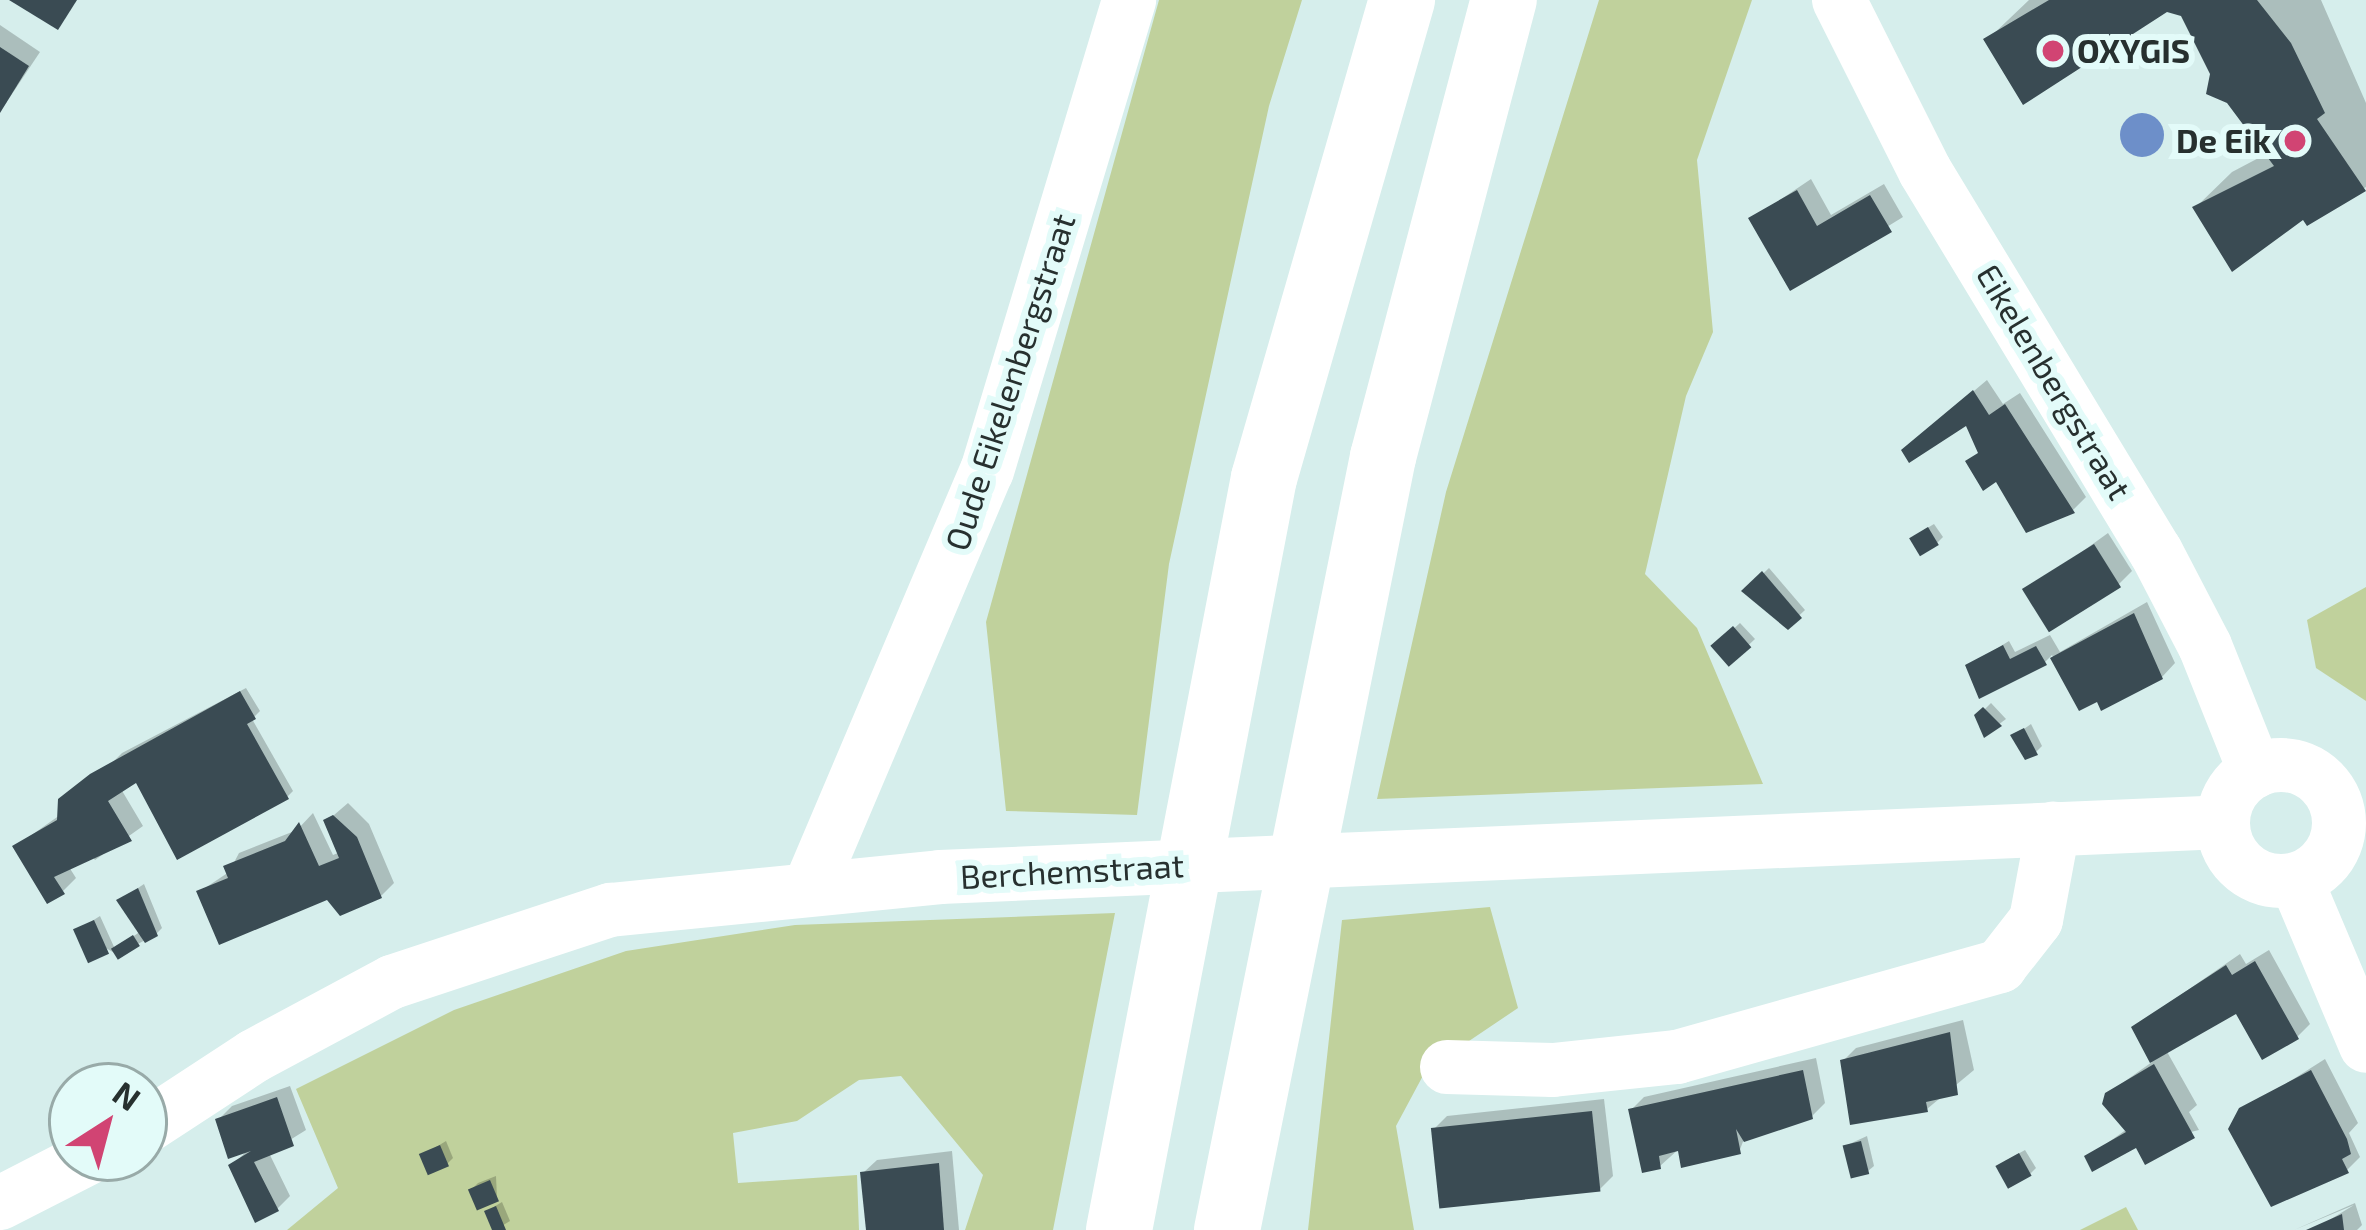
<!DOCTYPE html>
<html>
<head>
<meta charset="utf-8">
<style>
	body { margin:0 }
	#map { position:relative; width:2366px; height:1230px; overflow:hidden; background:#d6eeec; font-family:"Exo 2",sans-serif }
	div>[style] { position:absolute }
	[style*='--x'] { left:calc(var(--x)*1px); top:calc(var(--y)*1px); width:calc(var(--w)*1px); rotate:calc(var(--a)*1deg) }
	.green>* { inset:0; background:#c0d19c }
	.water>* { inset:0; background:#6d8fc9 }
	.round { border-radius:50% }
	.shadow>* { inset:0; background:#0003; transform-origin:0 0 }
	.building>* { inset:0; background:#3a4b53; transform-origin:0 0 }
	.minor>* { height:54px; margin:-27px; padding:0 27px; transform-origin:27px; border-radius:27px; background:#fff }
	.minor>.ring { margin:-27px; padding:0; box-sizing:content-box; background:none; border:54px solid #fff; border-radius:50% }
	.highway>* { height:66px; margin:-33px; padding:0 33px; transform-origin:33px; border-radius:33px; background:#fff }
	.dots>* { width:33px; height:33px; translate:-50% -50%; box-sizing:border-box; border:6px solid #e3fbf9; border-radius:50% }
	span { translate:-50% -50%; white-space:nowrap; text-align:center; line-height:1.15; -webkit-text-stroke:12px #e3fbf9; paint-order:stroke }
	.poi-label { font-size:33px; color:#27302f; font-weight:700 }
	.left { translate:0 -50%; text-align:left }
	.right { translate:-100% -50%; text-align:right }
	.street-label { font-size:33px; color:#27302f }
	.north { position:absolute; left:48px; top:1062px; width:120px; height:120px; box-sizing:border-box; background:#e3fbf9; border:3px solid #98aaa8; border-radius:50%; rotate:36deg; font-size:33px; font-weight:700; line-height:48px; text-align:center; color:#27302f }
	.north::after { content:''; display:block; margin:auto; width:42px; height:54px; background:#d14473; clip-path:polygon(50% 0,100% 100%,50% 72%,0 100%) }
</style>
</head>
<body>
<div id="map">
	<div class="green">
		<i style="clip-path:polygon(1159px 0,1302px 0,1269px 106px,1169px 564px,1137px 815px,1006px 811px,986px 622px)"></i>
		<i style="clip-path:polygon(1599px 0,1752px 0,1697px 160px,1713px 332px,1686px 396px,1645px 574px,1697px 628px,1763px 784px,1377px 799px,1446px 492px)"></i>
		<i style="clip-path:polygon(2366px 587px,2366px 701px,2316px 668px,2307px 620px)"></i>
		<i style="clip-path:polygon(1490px 907px,1518px 1008px,1426px 1070px,1396px 1126px,1414px 1230px,1308px 1230px,1342px 920px)"></i>
		<i style="clip-path:polygon(1115px 913px,1053px 1230px,965px 1230px,983px 1175px,901px 1076px,859px 1080px,797px 1121px,733px 1133px,738px 1183px,857px 1175px,859px 1230px,287px 1230px,338px 1188px,296px 1089px,454px 1010px,626px 951px,795px 925px)"></i>
		<i style="clip-path:polygon(2126px 1207px,2138px 1230px,2080px 1230px)"></i>
	</div>
	<div class="water">
		<i class="round" style="left:2120px;top:113px;width:44px;height:44px"></i>
	</div>
	<div class="shadow">
		<i style="clip-path:polygon(2029px 0,2321px 0,2366px 103px,2366px 187px,2308px 222px,2304px 215px,2196px 207px,2232px 172px,2268px 153px,2183px 14px,2167px 9px,1987px 40px)"></i>
		<i style="clip-path:polygon(0 25px,40px 52px,0 112px)"></i>
		<i style="clip-path:polygon(1811px 179px,1831px 215px,1884px 184px,1903px 217px,1791px 286px,1752px 219px)"></i>
		<i style="clip-path:polygon(1987px 380px,2003px 404px,2020px 393px,2086px 497px,2073px 510px,2027px 529px,1983px 450px,1987px 418px,1918px 438px)"></i>
		<i style="clip-path:polygon(1934px 524px,1943px 537px,1937px 543px,1919px 533px)"></i>
		<i style="clip-path:polygon(2108px 533px,2132px 571px,2119px 584px,2043px 580px)"></i>
		<i style="clip-path:polygon(1769px 568px,1805px 610px,1788px 626px,1745px 591px)"></i>
		<i style="clip-path:polygon(2147px 602px,2175px 663px,2162px 677px,2098px 698px,2068px 684px,2052px 655px,2045px 662px,1968px 666px,2009px 641px,2015px 652px,2050px 635px,2060px 652px)"></i>
		<i style="left:1740px;top:623px;width:22px;height:35px;rotate:47deg"></i>
		<i style="clip-path:polygon(246px 688px,260px 711px,252px 719px,293px 791px,287px 797px,137px 778px,121px 789px,143px 826px,95px 860px,90px 853px,69px 867px,76px 878px,63px 891px,16px 846px,60px 815px,122px 753px)"></i>
		<i style="clip-path:polygon(1991px 703px,2006px 719px,1986px 734px,1978px 716px)"></i>
		<i style="clip-path:polygon(2031px 724px,2042px 746px,2036px 752px,2014px 736px)"></i>
		<i style="clip-path:polygon(348px 803px,369px 824px,394px 883px,381px 896px,199px 892px,229px 872px,239px 853px,297px 830px,313px 813px,333px 855px,340px 852px,327px 821px)"></i>
		<i style="clip-path:polygon(144px 884px,162px 928px,156px 934px,118px 955px,76px 931px,100px 916px,115px 949px,141px 931px,120px 900px)"></i>
		<i style="clip-path:polygon(2269px 950px,2310px 1024px,2297px 1037px,2237px 1010px,2166px 1050px,2197px 1105px,2189px 1112px,2199px 1130px,2088px 1157px,2127px 1129px,2107px 1094px,2152px 1062px,2134px 1027px,2240px 954px,2246px 964px)"></i>
		<i style="clip-path:polygon(1963px 1020px,1974px 1070px,1927px 1109px,1843px 1061px,1856px 1048px)"></i>
		<i style="clip-path:polygon(1816px 1058px,1825px 1103px,1812px 1116px,1744px 1139px,1739px 1152px,1680px 1148px,1660px 1166px,1631px 1110px,1644px 1097px)"></i>
		<i style="clip-path:polygon(2325px 1059px,2358px 1123px,2349px 1133px,2360px 1157px,2347px 1170px,2243px 1111px)"></i>
		<i style="clip-path:polygon(290px 1086px,306px 1130px,269px 1153px,290px 1196px,277px 1209px,232px 1165px,249px 1149px,218px 1120px,232px 1106px)"></i>
		<i style="clip-path:polygon(1604px 1099px,1613px 1176px,1600px 1189px,1434px 1129px,1447px 1116px)"></i>
		<i style="clip-path:polygon(1867px 1136px,1874px 1166px,1868px 1171px,1845px 1146px)"></i>
		<i style="clip-path:polygon(446px 1141px,453px 1158px,447px 1164px,423px 1155px)"></i>
		<i style="clip-path:polygon(2025px 1150px,2036px 1168px,2030px 1174px,2005px 1161px)"></i>
		<i style="clip-path:polygon(952px 1151px,959px 1230px,869px 1230px,863px 1173px,877px 1160px)"></i>
		<i style="clip-path:polygon(496px 1176px,497px 1198px,472px 1189px,478px 1183px)"></i>
		<i style="clip-path:polygon(502px 1202px,510px 1221px,495px 1230px,487px 1211px)"></i>
		<i style="clip-path:polygon(2355px 1203px,2362px 1225px,2357px 1230px,2313px 1230px,2354px 1205px,2294px 1230px)"></i>
	</div>
	<div class="building">
		<i style="clip-path:polygon(9px 0,77px 0,58px 30px)"></i>
		<i style="clip-path:polygon(2049px 0,2257px 0,2291px 43px,2325px 113px,2317px 119px,2366px 191px,2307px 226px,2303px 220px,2232px 272px,2192px 207px,2274px 166px,2227px 103px,2206px 94px,2210px 74px,2181px 16px,2167px 12px,2023px 105px,1983px 39px)"></i>
		<i style="clip-path:polygon(0 47px,29px 66px,0 113px)"></i>
		<i style="clip-path:polygon(1797px 190px,1817px 226px,1870px 195px,1892px 232px,1790px 291px,1748px 218px)"></i>
		<i style="clip-path:polygon(1973px 390px,1989px 415px,2005px 404px,2075px 513px,2026px 533px,1996px 482px,1983px 491px,1965px 461px,1978px 453px,1966px 426px,1909px 463px,1901px 450px)"></i>
		<i style="left:1928px;top:527px;width:21px;height:22px;rotate:59deg"></i>
		<i style="left:2094px;top:544px;width:51px;height:85px;rotate:58deg"></i>
		<i style="clip-path:polygon(1762px 571px,1802px 618px,1788px 630px,1741px 591px)"></i>
		<i style="clip-path:polygon(2134px 613px,2163px 679px,2101px 711px,2097px 702px,2079px 711px,2050px 658px)"></i>
		<i style="left:1733px;top:626px;width:28px;height:30px;rotate:49deg"></i>
		<i style="clip-path:polygon(2003px 645px,2010px 659px,2036px 646px,2047px 665px,1979px 699px,1965px 665px)"></i>
		<i style="clip-path:polygon(240px 691px,256px 719px,247px 724px,289px 799px,177px 860px,136px 783px,108px 801px,132px 841px,54px 877px,65px 894px,47px 904px,12px 846px,57px 820px,58px 799px,90px 774px)"></i>
		<i style="clip-path:polygon(1983px 707px,2002px 726px,1984px 738px,1974px 715px)"></i>
		<i style="clip-path:polygon(2024px 728px,2038px 755px,2025px 760px,2010px 735px)"></i>
		<i style="clip-path:polygon(333px 815px,357px 837px,382px 898px,340px 916px,327px 900px,219px 945px,196px 891px,228px 878px,223px 866px,285px 841px,299px 822px,319px 866px,339px 858px,323px 820px)"></i>
		<i style="clip-path:polygon(138px 888px,158px 936px,145px 943px,116px 900px)"></i>
		<i style="left:94px;top:920px;width:37px;height:23px;rotate:66deg"></i>
		<i style="left:133px;top:935px;width:13px;height:26px;rotate:58deg"></i>
		<i style="clip-path:polygon(2255px 961px,2299px 1039px,2262px 1060px,2236px 1014px,2150px 1063px,2131px 1027px,2226px 965px,2232px 975px)"></i>
		<i style="clip-path:polygon(1950px 1032px,1958px 1095px,1926px 1102px,1928px 1112px,1850px 1125px,1840px 1060px)"></i>
		<i style="clip-path:polygon(2154px 1064px,2195px 1138px,2145px 1165px,2136px 1148px,2092px 1172px,2084px 1156px,2126px 1132px,2102px 1104px,2105px 1093px)"></i>
		<i style="clip-path:polygon(1803px 1070px,1813px 1119px,1744px 1142px,1736px 1129px,1741px 1154px,1681px 1168px,1678px 1151px,1659px 1156px,1661px 1169px,1642px 1173px,1628px 1109px)"></i>
		<i style="clip-path:polygon(2311px 1070px,2347px 1139px,2351px 1154px,2342px 1159px,2349px 1173px,2271px 1207px,2228px 1129px,2239px 1108px)"></i>
		<i style="clip-path:polygon(277px 1097px,294px 1146px,254px 1162px,279px 1211px,255px 1223px,228px 1165px,251px 1151px,228px 1159px,215px 1119px)"></i>
		<i style="left:1592px;top:1111px;width:81px;height:162px;rotate:84deg"></i>
		<i style="left:1861px;top:1141px;width:34px;height:19px;rotate:76deg"></i>
		<i style="left:440px;top:1145px;width:23px;height:23px;rotate:67deg"></i>
		<i style="left:2019px;top:1153px;width:26px;height:27px;rotate:61deg"></i>
		<i style="clip-path:polygon(939px 1163px,944px 1230px,866px 1230px,860px 1172px)"></i>
		<i style="left:490px;top:1180px;width:23px;height:24px;rotate:67deg"></i>
		<i style="clip-path:polygon(496px 1206px,506px 1230px,492px 1230px,484px 1211px)"></i>
		<i style="clip-path:polygon(2342px 1214px,2344px 1230px,2306px 1230px)"></i>
	</div>
	<div class="minor">
		<i style="--x:1839;--y:0;--w:191;--a:63.3"></i>
		<i style="--x:1925;--y:171;--w:446;--a:58.8"></i>
		<i style="--x:2156;--y:552;--w:106;--a:62.5"></i>
		<i style="--x:2205;--y:646;--w:135;--a:68.2"></i>
		<i class="ring" style="left:2223px;top:765px;width:62px;height:62px"></i>
		<i style="--x:2296;--y:880;--w:180;--a:67.1"></i>
		<i style="--x:810;--y:887;--w:452;--a:-67"></i>
		<i style="--x:987;--y:471;--w:492;--a:-73.2"></i>
		<i style="--x:1447;--y:1067;--w:106;--a:1.6"></i>
		<i style="--x:1553;--y:1070;--w:125;--a:-6"></i>
		<i style="--x:1677;--y:1057;--w:336;--a:-15.7"></i>
		<i style="--x:2000;--y:966;--w:58;--a:-52"></i>
		<i style="--x:2036;--y:920;--w:93;--a:-79.4"></i>
		<i style="--x:144;--y:1128;--w:131;--a:-33.2"></i>
		<i style="--x:254;--y:1056;--w:157;--a:-28.2"></i>
		<i style="--x:392;--y:982;--w:230;--a:-18.3"></i>
		<i style="--x:610;--y:910;--w:332;--a:-5.7"></i>
		<i style="--x:940;--y:877;--w:1284;--a:-2.45"></i>
		<i style="--x:0;--y:1203;--w:99;--a:-27.1"></i>
	</div>
	<div class="highway">
		<i style="--x:1119;--y:1230;--w:766;--a:-79.09"></i>
		<i style="--x:1264;--y:478;--w:498;--a:-73.9"></i>
		<i style="--x:1227;--y:1230;--w:789;--a:-78.59"></i>
		<i style="--x:1383;--y:457;--w:473;--a:-75.2"></i>
	</div>
	<div class="dots">
		<i style="left:2053px;top:51px;background:#d14473"></i>
		<i style="left:2295px;top:141px;background:#d14473"></i>
	</div>
	<div class="poi-label">
		<span class="left" style="left:2077px;top:51px">OXYGIS</span>
		<span class="right" style="left:2271px;top:141px">De Eik</span>
	</div>
	<div class="street-label">
		<span style="left:1010px;top:382px;rotate:-72deg">Oude Eikelenbergstraat</span>
		<span style="left:2054px;top:382px;rotate:59deg">Eikelenbergstraat</span>
		<span style="left:1072px;top:871px;rotate:-3deg">Berchemstraat</span>
	</div>
	<div class="north">N</div>
</div>
</body>
</html>
